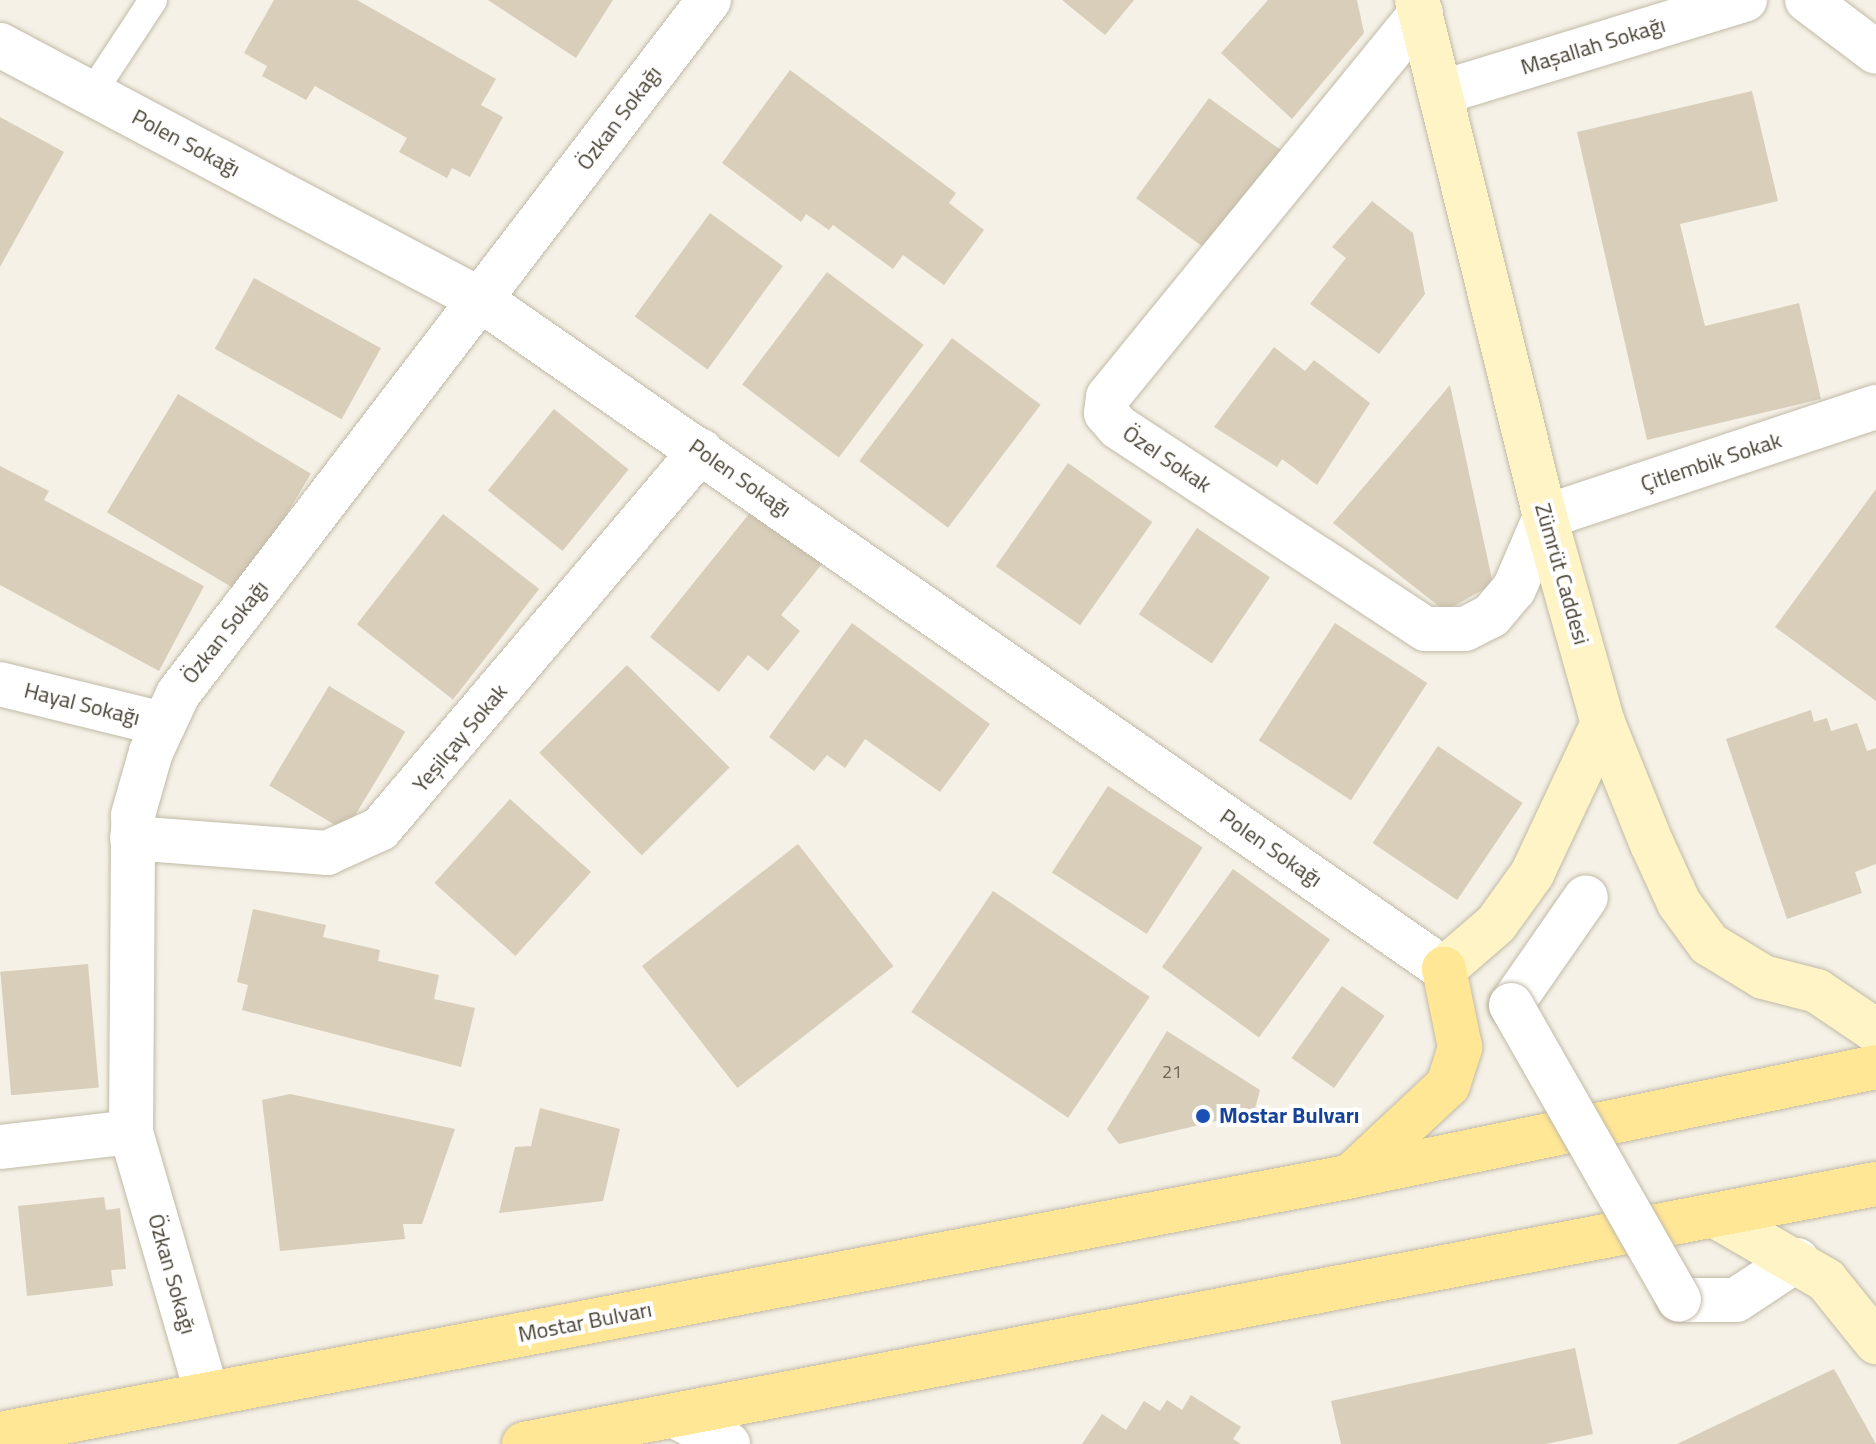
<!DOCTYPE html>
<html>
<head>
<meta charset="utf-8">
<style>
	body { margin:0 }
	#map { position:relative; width:1876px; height:1444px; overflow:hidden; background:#f5f1e6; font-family:"Titillium Web",sans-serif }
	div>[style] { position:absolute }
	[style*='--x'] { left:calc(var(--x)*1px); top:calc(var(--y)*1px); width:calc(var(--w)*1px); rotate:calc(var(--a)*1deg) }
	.building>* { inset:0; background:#d8ceba; transform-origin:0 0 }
	.roads { filter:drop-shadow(0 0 2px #c1baa7) drop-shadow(0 0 2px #c1baa7) }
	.lane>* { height:28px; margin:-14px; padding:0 14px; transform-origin:14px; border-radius:14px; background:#fff }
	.street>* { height:44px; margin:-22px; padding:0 22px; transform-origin:22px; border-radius:22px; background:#fff }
	.secondary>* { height:44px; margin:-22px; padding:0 22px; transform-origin:22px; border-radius:22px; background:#fff4c6 }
	.primary>* { height:44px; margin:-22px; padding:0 22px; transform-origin:22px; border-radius:22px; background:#ffe795 }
	.bridges { filter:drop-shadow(0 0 2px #c1baa7) drop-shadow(0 0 2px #c1baa7) }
	.street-bridge>* { height:44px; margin:-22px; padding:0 22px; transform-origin:22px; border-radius:22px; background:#fff }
	.dots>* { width:22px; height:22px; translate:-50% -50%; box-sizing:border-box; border:4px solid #fff; border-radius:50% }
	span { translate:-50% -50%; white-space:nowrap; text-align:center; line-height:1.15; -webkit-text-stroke:8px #fff; paint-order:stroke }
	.number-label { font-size:18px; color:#6c6556 }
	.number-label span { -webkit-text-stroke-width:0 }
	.street-label { font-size:22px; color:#484234 }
	.transit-label { font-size:22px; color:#164399; font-weight:700 }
	.left { translate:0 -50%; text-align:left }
</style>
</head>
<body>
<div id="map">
	<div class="building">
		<i style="clip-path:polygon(274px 0,357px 0,496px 79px,481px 105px,503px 117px,470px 177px,452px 168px,447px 178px,399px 152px,407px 138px,315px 86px,306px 100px,262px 76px,267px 66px,244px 53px)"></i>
		<i style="clip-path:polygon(488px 0,613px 0,576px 58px)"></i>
		<i style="clip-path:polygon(1062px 0,1134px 0,1105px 35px)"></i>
		<i style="clip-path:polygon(1268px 0,1357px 0,1364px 33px,1292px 119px,1221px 53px)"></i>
		<i style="clip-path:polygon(790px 70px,956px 193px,949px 203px,984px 230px,944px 285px,903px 255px,893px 269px,833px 225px,829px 230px,806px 214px,801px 222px,722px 163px)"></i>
		<i style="clip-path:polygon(1752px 91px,1778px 201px,1680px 224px,1705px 326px,1799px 303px,1821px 399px,1647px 440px,1577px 132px)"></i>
		<i style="left:1209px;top:98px;width:97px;height:124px;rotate:36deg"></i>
		<i style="clip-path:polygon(0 117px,64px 152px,0 267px)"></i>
		<i style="clip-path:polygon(1372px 201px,1413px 233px,1425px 294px,1379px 354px,1310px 304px,1346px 258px,1332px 247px)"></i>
		<i style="left:710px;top:213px;width:90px;height:128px;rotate:36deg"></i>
		<i style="left:827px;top:272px;width:121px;height:141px;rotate:37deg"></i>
		<i style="left:254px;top:278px;width:145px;height:81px;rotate:29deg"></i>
		<i style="left:952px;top:338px;width:111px;height:154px;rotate:37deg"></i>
		<i style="clip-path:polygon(1274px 347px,1305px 371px,1314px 360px,1370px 403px,1317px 485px,1282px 459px,1277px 467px,1214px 427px)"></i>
		<i style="clip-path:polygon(1450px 385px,1493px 584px,1445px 611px,1333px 523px)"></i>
		<i style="left:178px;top:394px;width:155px;height:138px;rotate:31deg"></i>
		<i style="left:554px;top:409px;width:96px;height:105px;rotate:39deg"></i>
		<i style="left:1068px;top:463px;width:103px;height:126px;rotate:35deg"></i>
		<i style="clip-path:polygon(0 466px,49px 491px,44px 500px,204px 586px,159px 671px,0 585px)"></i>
		<i style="clip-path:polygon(1876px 489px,1876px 701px,1775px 627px)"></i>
		<i style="clip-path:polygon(753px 509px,822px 564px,781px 615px,800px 631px,768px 671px,748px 655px,719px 692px,650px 637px)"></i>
		<i style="left:443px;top:514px;width:122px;height:140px;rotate:38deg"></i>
		<i style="left:1197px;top:528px;width:88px;height:104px;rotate:34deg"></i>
		<i style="clip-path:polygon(852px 623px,990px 724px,940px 792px,865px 739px,845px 768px,827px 755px,814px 771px,769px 737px)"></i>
		<i style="left:1335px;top:623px;width:110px;height:140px;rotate:33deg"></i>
		<i style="left:627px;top:665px;width:145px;height:124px;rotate:45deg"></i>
		<i style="left:329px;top:686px;width:89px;height:116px;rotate:31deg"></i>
		<i style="clip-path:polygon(1811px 710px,1814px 722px,1827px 718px,1831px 731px,1857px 723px,1867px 751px,1876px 748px,1876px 864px,1855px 872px,1862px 893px,1787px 919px,1726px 739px)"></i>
		<i style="left:1438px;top:746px;width:102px;height:117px;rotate:34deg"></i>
		<i style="left:1108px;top:786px;width:113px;height:103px;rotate:33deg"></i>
		<i style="left:510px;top:799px;width:109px;height:113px;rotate:42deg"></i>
		<i style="left:798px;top:844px;width:155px;height:198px;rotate:52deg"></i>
		<i style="left:1233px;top:869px;width:120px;height:121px;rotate:36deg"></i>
		<i style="left:993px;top:891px;width:189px;height:146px;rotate:34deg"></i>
		<i style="clip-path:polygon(253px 909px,326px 925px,323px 937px,380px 950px,378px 961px,439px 975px,434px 999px,475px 1008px,461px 1067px,242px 1010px,248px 985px,237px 982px)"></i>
		<i style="left:88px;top:964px;width:124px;height:88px;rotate:85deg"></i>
		<i style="left:1342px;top:986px;width:52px;height:88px;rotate:35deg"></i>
		<i style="clip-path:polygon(1167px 1031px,1260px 1090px,1254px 1112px,1119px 1144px,1107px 1129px)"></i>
		<i style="clip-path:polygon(290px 1094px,455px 1129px,422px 1224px,403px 1224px,405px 1239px,280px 1251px,262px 1100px)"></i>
		<i style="clip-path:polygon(540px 1108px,620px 1129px,603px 1201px,499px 1213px,515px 1147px,531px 1146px)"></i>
		<i style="clip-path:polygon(104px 1197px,106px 1210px,120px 1208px,126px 1269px,111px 1270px,113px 1286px,27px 1296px,18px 1206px)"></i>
		<i style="clip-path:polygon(1575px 1348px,1593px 1434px,1546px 1444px,1341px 1444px,1331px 1401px)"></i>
		<i style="clip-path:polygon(1834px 1369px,1876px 1444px,1677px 1444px)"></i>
		<i style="clip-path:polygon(1191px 1395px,1241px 1427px,1233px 1439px,1241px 1444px,1082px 1444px,1102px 1414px,1126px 1430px,1144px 1401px,1160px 1411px,1167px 1400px,1182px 1410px)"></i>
	</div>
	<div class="roads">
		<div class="lane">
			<i style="--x:92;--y:93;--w:111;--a:-56.7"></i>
		</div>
		<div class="street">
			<i style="--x:1807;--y:0;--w:86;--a:37"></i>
			<i style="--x:1421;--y:13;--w:495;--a:129.2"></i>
			<i style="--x:1108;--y:397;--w:16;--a:97"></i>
			<i style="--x:1106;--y:413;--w:18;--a:49"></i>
			<i style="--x:1118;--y:427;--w:368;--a:33.3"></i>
			<i style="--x:1426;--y:629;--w:39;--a:0"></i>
			<i style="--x:1465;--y:629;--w:29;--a:-27"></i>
			<i style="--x:1491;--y:616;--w:35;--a:-50"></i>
			<i style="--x:1514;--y:589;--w:78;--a:-66.7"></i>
			<i style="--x:1545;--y:517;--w:349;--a:-18.4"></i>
			<i style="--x:0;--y:45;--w:544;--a:27.93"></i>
			<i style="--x:481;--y:300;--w:1173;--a:34.79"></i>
			<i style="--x:1440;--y:93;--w:319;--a:-17"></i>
			<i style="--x:0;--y:684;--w:168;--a:13.8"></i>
			<i style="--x:132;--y:838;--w:196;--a:4.4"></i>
			<i style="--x:327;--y:853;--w:58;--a:-24.4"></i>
			<i style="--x:380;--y:829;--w:496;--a:-49.7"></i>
			<i style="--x:1511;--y:1005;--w:131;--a:-55.2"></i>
			<i style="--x:0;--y:1147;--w:132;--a:-6.5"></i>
			<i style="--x:1679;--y:1300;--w:57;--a:0"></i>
			<i style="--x:1736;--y:1300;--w:73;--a:-33.3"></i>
			<i style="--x:207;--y:1394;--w:273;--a:-106.2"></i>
			<i style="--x:131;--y:1132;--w:317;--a:-89.6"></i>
			<i style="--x:133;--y:815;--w:66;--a:-74.1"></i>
			<i style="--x:151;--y:752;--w:64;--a:-65"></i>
			<i style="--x:178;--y:694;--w:874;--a:-52.58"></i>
			<i style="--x:675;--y:1416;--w:60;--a:27.8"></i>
		</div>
		<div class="secondary">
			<i style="--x:1417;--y:0;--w:533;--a:76.09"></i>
			<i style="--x:1545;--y:517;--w:214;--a:74.3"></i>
			<i style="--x:1603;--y:723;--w:131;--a:68"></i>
			<i style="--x:1652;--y:844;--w:65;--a:65.4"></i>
			<i style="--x:1679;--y:903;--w:51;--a:53.8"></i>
			<i style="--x:1709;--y:944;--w:63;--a:31.4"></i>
			<i style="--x:1763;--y:977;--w:56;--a:14.5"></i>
			<i style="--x:1817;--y:991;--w:71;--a:34.1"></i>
			<i style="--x:1444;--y:969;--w:69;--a:-40.9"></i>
			<i style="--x:1496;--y:924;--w:62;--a:-54.2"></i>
			<i style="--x:1532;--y:874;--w:167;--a:-64.8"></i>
			<i style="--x:1717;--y:1217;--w:126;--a:30"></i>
			<i style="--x:1826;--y:1280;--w:80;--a:51.1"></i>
		</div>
		<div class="primary">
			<i style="--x:1354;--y:1173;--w:129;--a:-43.1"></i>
			<i style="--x:1448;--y:1085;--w:40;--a:-72"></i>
			<i style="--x:1460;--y:1047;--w:80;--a:-101.6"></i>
			<i style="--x:0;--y:1434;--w:1376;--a:-10.8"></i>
			<i style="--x:1352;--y:1176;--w:535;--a:-11.75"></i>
			<i style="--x:524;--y:1444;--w:1377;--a:-10.89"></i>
		</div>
	</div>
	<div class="bridges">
		<div class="street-bridge">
			<i style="--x:1511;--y:1005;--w:339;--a:60.3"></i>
		</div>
	</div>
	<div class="dots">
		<i style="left:1203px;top:1116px;background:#1a4fb4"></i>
	</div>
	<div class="number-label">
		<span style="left:1172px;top:1072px">21</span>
	</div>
	<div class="street-label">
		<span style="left:1593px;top:46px;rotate:-17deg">Maşallah Sokağı</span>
		<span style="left:619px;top:118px;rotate:-53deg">Özkan Sokağı</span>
		<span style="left:186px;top:143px;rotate:28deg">Polen Sokağı</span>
		<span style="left:1167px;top:459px;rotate:34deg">Özel Sokak</span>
		<span style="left:1711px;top:462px;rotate:-18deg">Çitlembik Sokak</span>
		<span style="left:740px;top:478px;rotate:35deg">Polen Sokağı</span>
		<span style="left:1562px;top:574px;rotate:74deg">Zümrüt Caddesi</span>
		<span style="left:225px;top:632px;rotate:-52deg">Özkan Sokağı</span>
		<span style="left:82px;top:704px;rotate:14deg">Hayal Sokağı</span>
		<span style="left:460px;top:738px;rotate:-50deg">Yeşilçay Sokak</span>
		<span style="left:1271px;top:848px;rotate:35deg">Polen Sokağı</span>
		<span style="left:172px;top:1274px;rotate:74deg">Özkan Sokağı</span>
		<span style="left:585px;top:1322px;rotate:-11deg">Mostar Bulvarı</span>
	</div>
	<div class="transit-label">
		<span class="left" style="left:1219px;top:1116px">Mostar Bulvarı</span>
	</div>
</div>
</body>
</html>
